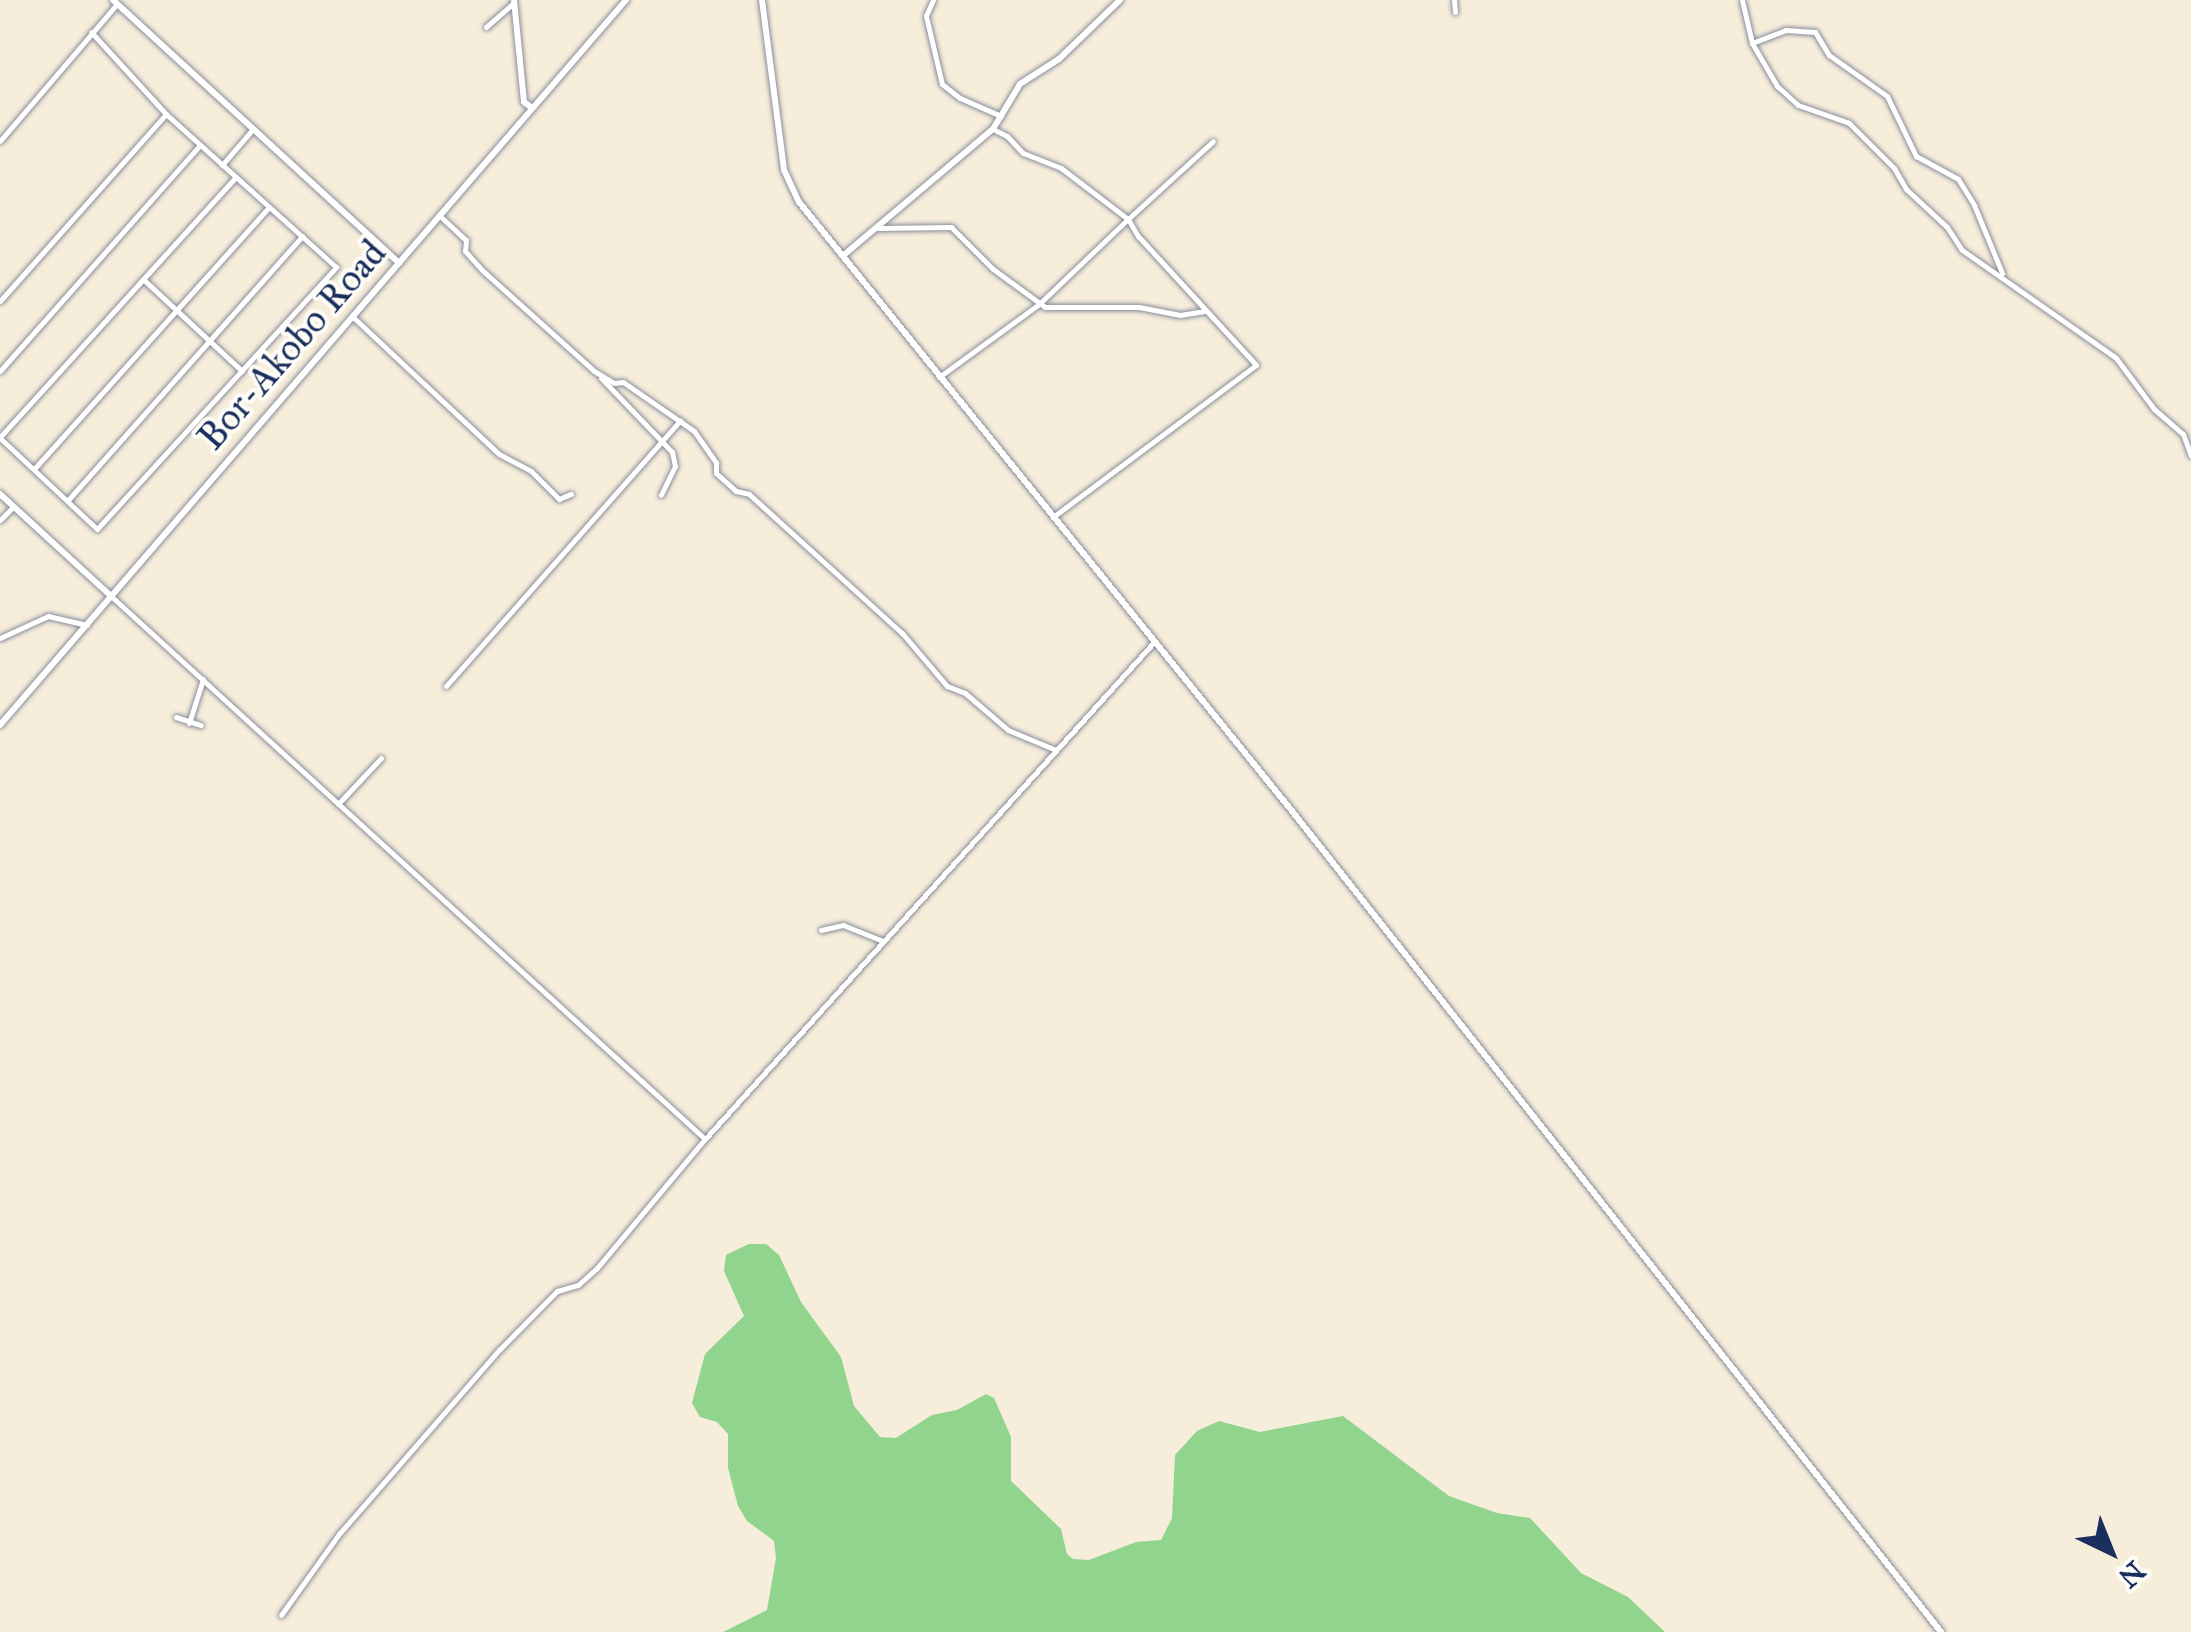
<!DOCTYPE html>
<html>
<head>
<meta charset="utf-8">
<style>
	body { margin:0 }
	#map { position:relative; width:2191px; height:1632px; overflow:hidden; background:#f7eddb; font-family:"IM FELL Great Primer",serif }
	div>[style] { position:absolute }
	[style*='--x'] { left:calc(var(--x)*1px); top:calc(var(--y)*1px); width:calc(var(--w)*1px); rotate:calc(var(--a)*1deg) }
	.green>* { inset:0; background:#90d48d }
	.roads { filter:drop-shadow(0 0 2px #898e9c) drop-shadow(0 0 2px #898e9c) }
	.minor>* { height:5px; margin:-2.5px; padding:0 2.5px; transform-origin:2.5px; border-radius:2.5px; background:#fff }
	.tertiary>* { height:6px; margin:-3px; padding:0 3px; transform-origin:3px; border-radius:3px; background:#fff }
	span { translate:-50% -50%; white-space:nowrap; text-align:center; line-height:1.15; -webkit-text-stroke:8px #fdfcf7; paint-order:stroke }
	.street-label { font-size:38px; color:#1b2f5e }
	.north { position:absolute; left:2061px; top:1502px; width:100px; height:100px; -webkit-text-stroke:8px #fdfcf7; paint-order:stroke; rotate:137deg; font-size:28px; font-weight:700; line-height:40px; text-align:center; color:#1b2f5e }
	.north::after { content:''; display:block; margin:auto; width:35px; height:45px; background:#1b2f5e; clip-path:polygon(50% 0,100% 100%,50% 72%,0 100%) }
</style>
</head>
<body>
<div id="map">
	<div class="green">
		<i style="clip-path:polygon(749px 1244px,766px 1244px,779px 1255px,801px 1302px,841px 1357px,854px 1406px,880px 1437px,896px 1438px,932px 1415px,957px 1410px,986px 1394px,994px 1398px,1011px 1437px,1011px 1481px,1061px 1529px,1067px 1554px,1073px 1559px,1089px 1560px,1136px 1542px,1161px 1540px,1172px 1518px,1175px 1455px,1197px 1431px,1219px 1421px,1260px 1432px,1343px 1416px,1449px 1496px,1497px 1513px,1530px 1518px,1581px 1573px,1628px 1597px,1665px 1632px,723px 1632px,767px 1610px,776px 1558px,774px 1541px,747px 1521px,738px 1506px,728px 1468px,728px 1434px,717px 1422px,700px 1417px,692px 1403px,705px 1354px,744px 1316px,724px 1271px,726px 1255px)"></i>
	</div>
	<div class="roads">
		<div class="minor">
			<i style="--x:933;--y:0;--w:17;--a:114"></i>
			<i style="--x:926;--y:16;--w:70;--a:76.8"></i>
			<i style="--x:942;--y:84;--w:23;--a:38"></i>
			<i style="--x:960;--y:98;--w:45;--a:23.7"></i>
			<i style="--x:1454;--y:0;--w:12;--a:85"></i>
			<i style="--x:1742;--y:0;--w:44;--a:76.9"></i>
			<i style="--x:1752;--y:43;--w:50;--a:59.8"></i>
			<i style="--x:1777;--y:86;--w:28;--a:42"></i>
			<i style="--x:1798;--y:105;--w:54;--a:19.4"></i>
			<i style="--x:1849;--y:123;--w:64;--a:45"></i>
			<i style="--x:1894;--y:168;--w:24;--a:60"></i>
			<i style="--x:1906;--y:189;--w:56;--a:42.8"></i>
			<i style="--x:1947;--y:227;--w:27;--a:57"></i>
			<i style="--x:1962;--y:250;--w:188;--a:35"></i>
			<i style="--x:2116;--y:358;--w:64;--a:53.3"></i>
			<i style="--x:2154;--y:409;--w:38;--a:41"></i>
			<i style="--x:2183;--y:434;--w:23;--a:70"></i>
			<i style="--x:486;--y:27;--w:37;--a:-41"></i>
			<i style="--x:1752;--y:43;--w:36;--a:-21"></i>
			<i style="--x:1786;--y:30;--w:29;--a:4"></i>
			<i style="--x:1815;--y:32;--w:27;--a:59"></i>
			<i style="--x:1829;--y:55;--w:71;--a:35.3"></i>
			<i style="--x:1887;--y:96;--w:67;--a:64.2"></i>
			<i style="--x:1916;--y:156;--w:48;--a:28.7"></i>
			<i style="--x:1958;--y:179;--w:31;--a:58"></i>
			<i style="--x:1974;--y:205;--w:74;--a:67.6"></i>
			<i style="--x:993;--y:129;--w:16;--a:27"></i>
			<i style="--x:1007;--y:136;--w:23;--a:47"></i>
			<i style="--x:1023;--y:153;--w:41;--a:21.5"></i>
			<i style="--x:1061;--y:168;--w:84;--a:37.3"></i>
			<i style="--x:1128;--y:219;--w:115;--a:-42.5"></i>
			<i style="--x:0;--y:141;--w:180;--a:-49.5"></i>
			<i style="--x:222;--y:165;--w:48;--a:-49.3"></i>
			<i style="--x:440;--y:216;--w:35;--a:43"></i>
			<i style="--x:466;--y:240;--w:11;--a:95"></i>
			<i style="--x:465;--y:251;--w:25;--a:48"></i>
			<i style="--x:482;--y:270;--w:149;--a:42"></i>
			<i style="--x:878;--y:228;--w:73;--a:-0.8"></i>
			<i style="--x:951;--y:227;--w:59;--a:45"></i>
			<i style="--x:993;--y:269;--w:64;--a:36.2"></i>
			<i style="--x:1045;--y:307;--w:94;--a:0"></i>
			<i style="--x:1139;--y:307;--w:42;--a:11"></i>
			<i style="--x:1180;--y:315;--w:25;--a:-9"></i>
			<i style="--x:143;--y:279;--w:135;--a:42.9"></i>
			<i style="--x:0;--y:301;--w:250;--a:-48.4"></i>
			<i style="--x:353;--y:317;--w:200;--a:43.2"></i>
			<i style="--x:499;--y:454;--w:36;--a:28"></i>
			<i style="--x:531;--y:471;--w:40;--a:45"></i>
			<i style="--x:559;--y:499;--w:13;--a:-23"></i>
			<i style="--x:0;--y:371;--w:302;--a:-48.5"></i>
			<i style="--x:594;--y:371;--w:23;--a:31"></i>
			<i style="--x:614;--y:383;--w:9;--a:-6"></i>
			<i style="--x:623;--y:382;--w:86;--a:34.6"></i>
			<i style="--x:694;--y:431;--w:39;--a:55"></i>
			<i style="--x:716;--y:463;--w:10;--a:90"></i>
			<i style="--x:716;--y:473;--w:27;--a:42"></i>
			<i style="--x:736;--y:491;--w:13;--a:13"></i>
			<i style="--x:749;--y:494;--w:207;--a:42.3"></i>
			<i style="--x:902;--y:633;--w:70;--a:49.7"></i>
			<i style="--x:947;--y:686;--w:19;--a:21"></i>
			<i style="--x:965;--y:693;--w:57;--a:40.7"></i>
			<i style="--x:1008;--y:730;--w:52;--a:22.6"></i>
			<i style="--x:939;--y:377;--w:124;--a:-36.1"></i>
			<i style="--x:1039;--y:304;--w:123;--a:-43.7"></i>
			<i style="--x:1128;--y:219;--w:20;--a:60"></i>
			<i style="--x:1138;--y:236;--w:175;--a:47.5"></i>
			<i style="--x:1256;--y:365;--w:254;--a:143.2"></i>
			<i style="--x:601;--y:378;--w:103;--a:46.2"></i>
			<i style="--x:672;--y:452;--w:14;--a:78"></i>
			<i style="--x:675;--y:466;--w:32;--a:116"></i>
			<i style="--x:0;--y:437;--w:351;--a:-47.8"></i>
			<i style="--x:0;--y:438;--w:133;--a:43.2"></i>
			<i style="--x:97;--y:529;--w:355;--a:-47.6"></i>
			<i style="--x:336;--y:267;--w:229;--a:-138"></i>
			<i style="--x:166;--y:114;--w:111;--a:-132.4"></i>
			<i style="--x:34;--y:469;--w:352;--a:-48.1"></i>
			<i style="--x:68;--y:500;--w:353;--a:-48.4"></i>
			<i style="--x:0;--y:520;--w:18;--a:-45"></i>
			<i style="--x:112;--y:597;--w:803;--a:42.43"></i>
			<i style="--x:0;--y:638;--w:53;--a:-24.6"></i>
			<i style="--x:48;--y:616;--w:40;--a:13"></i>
			<i style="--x:446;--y:686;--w:354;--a:-48.6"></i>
			<i style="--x:176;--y:717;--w:26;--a:18"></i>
			<i style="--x:189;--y:723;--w:46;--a:-72.3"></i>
			<i style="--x:338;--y:804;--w:63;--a:-46.9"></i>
			<i style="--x:821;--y:930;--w:23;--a:-13"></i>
			<i style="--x:843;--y:925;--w:43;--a:21.8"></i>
			<i style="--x:281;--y:1615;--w:100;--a:-54.4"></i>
			<i style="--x:339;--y:1534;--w:245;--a:-49"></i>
			<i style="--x:500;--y:1349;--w:81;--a:-45.5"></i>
			<i style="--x:557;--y:1291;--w:22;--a:-16"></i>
			<i style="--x:578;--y:1285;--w:25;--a:-42"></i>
			<i style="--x:597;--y:1268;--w:168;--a:-50.1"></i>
			<i style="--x:705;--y:1139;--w:671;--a:-47.9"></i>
		</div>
		<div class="tertiary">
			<i style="--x:113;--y:0;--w:389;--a:42.6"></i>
			<i style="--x:514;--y:0;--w:102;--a:84.4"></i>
			<i style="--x:524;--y:102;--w:10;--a:37"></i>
			<i style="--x:762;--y:0;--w:171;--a:82.6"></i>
			<i style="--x:784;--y:170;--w:35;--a:65"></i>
			<i style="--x:799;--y:202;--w:777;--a:51.01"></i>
			<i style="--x:1288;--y:806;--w:1053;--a:51.67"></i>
			<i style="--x:845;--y:254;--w:194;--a:-40.2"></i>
			<i style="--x:993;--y:129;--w:52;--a:-59"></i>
			<i style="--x:1020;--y:84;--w:46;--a:-32.7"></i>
			<i style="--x:1059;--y:59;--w:85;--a:-44"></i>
			<i style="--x:0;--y:494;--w:152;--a:42.6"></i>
			<i style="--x:0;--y:725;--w:958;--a:-49.19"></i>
		</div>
	</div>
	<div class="street-label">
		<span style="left:292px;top:345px;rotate:-49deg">Bor-Akobo Road</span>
	</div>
	<div class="north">N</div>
</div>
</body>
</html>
